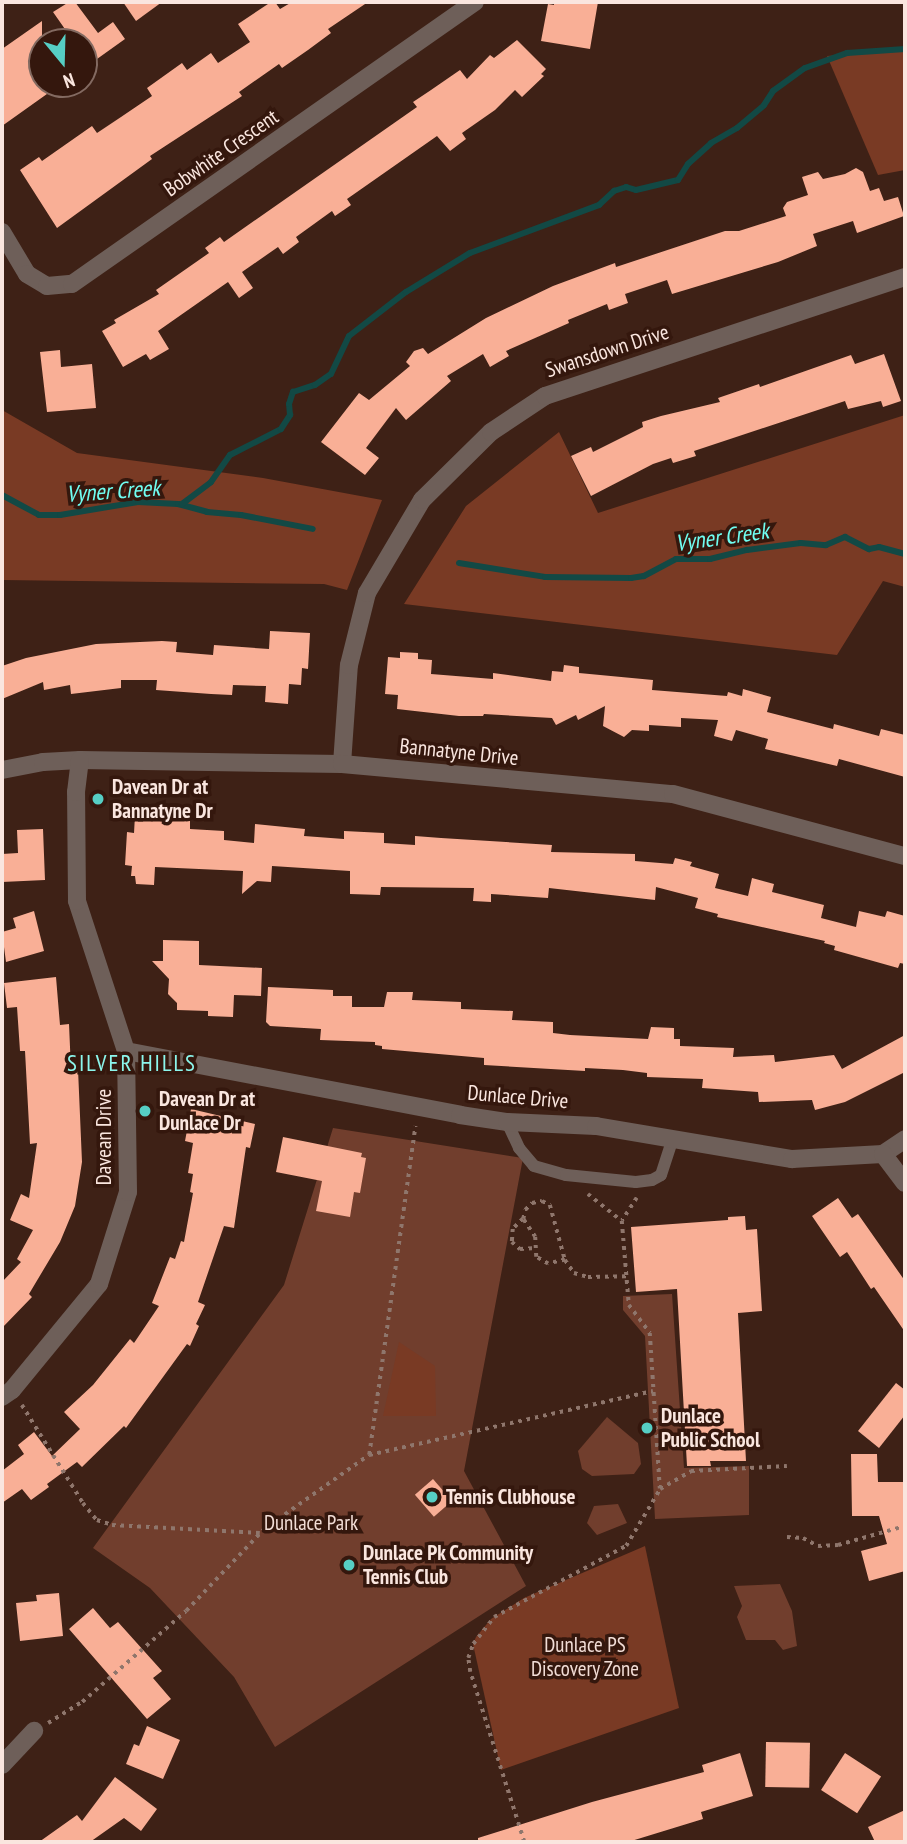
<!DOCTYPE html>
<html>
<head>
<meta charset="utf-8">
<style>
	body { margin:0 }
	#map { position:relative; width:907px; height:1844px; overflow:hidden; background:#3e2116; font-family:"PT Sans Narrow",sans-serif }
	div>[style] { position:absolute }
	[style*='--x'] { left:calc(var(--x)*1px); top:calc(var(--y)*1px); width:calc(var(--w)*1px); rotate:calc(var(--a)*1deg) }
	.green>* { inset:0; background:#713e2d }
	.forest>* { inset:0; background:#793a24 }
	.stream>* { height:6px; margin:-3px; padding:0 3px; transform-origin:3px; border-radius:3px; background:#124945 }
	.building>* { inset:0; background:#f9af96; transform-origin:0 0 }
	.path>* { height:3.5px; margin-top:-1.75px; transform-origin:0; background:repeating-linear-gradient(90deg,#8f766c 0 3.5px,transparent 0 8.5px) }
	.lane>* { height:12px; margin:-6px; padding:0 6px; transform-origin:6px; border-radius:6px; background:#6e5f59 }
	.street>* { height:18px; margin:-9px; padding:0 9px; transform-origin:9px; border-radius:9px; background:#6e5f59 }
	.dots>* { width:19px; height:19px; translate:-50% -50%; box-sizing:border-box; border:4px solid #34170d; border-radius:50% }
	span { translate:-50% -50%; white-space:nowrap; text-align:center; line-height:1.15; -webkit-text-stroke:7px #34170d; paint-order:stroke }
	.street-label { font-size:21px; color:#fae6df }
	.poi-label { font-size:21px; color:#fae6df; font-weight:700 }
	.left { translate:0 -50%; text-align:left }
	.park-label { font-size:21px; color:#f2ddd6 }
	.water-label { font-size:23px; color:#70fef2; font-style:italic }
	.neighbourhood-label { font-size:23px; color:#8cf6ec; letter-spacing:2px }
	.frame { position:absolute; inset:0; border:4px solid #fae6df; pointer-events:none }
	.north { position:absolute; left:28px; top:28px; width:70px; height:70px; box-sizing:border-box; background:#34170d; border:2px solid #836a61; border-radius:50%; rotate:161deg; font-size:19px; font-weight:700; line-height:28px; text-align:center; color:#fae6df }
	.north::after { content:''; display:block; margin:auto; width:24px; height:32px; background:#56cec4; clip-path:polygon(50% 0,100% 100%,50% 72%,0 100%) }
</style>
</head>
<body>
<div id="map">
	<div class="green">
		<i style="clip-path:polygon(333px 1128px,523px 1158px,464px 1471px,526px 1586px,275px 1747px,234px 1677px,150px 1588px,93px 1548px,284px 1285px)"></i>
		<i style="clip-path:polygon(672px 1294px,684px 1468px,749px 1466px,749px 1515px,655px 1519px,645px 1336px,623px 1310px,623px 1296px)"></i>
		<i style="clip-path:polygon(607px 1417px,638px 1443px,641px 1464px,634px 1474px,592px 1476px,582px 1469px,578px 1451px)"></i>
		<i style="clip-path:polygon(618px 1504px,627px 1523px,597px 1535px,587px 1523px,594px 1506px)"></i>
		<i style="clip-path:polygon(780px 1584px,792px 1611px,797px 1646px,783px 1650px,775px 1640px,746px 1640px,737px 1617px,742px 1606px,734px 1586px)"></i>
	</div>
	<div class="forest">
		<i style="clip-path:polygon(905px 50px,905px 170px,878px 175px,827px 56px)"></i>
		<i style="clip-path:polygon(2px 410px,77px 453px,263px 478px,382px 500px,347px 590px,324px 584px,2px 580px)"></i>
		<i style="clip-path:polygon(905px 415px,905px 587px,883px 581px,837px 655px,404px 604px,466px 506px,559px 432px,598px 513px)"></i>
		<i style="clip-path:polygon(399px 1342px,435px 1366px,436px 1416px,383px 1416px)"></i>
		<i style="clip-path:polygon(645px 1546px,679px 1708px,501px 1770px,473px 1644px,476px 1637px,491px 1619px,524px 1598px)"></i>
	</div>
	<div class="stream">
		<i style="--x:2;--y:495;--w:42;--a:28.4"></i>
		<i style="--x:39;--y:515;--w:21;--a:0"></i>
		<i style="--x:60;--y:515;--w:79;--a:-9.5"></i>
		<i style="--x:138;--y:502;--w:40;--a:2.9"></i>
		<i style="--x:178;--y:504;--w:30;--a:15"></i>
		<i style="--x:207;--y:512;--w:34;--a:5"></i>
		<i style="--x:241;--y:515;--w:73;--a:11"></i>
		<i style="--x:182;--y:504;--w:36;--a:-37"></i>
		<i style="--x:211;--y:482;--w:33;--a:-55"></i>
		<i style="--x:230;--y:455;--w:57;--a:-27"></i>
		<i style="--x:281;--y:429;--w:17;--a:-57"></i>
		<i style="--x:290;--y:415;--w:11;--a:-95"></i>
		<i style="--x:289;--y:404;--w:13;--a:-72"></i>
		<i style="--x:293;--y:392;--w:23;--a:-18"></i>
		<i style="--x:315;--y:385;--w:19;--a:-35"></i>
		<i style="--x:331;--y:374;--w:42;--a:-64.7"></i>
		<i style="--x:349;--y:336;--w:72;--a:-37.7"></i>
		<i style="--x:406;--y:292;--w:75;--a:-31.4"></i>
		<i style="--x:470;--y:253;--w:138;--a:-20.4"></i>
		<i style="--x:599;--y:205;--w:21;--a:-43"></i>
		<i style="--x:614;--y:191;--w:13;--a:-18"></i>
		<i style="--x:626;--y:187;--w:10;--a:17"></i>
		<i style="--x:636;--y:190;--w:43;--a:-13.4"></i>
		<i style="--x:678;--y:180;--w:19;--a:-58"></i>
		<i style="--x:688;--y:164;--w:31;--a:-42"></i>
		<i style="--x:711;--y:143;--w:30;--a:-30"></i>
		<i style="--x:737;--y:128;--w:35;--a:-40"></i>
		<i style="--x:764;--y:105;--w:17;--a:-57"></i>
		<i style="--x:773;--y:91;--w:39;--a:-36"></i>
		<i style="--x:805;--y:68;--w:45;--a:-19.7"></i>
		<i style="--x:847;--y:53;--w:58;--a:-3.9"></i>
		<i style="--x:459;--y:563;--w:87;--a:9.2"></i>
		<i style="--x:545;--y:577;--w:86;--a:0.7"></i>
		<i style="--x:631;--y:578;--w:13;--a:-9"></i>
		<i style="--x:644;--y:576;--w:36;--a:-28"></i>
		<i style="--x:676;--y:559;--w:34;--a:0"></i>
		<i style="--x:710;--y:559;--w:38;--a:-14"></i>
		<i style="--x:747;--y:550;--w:54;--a:-7.4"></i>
		<i style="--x:801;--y:543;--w:25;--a:5"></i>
		<i style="--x:826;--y:545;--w:21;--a:-23"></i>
		<i style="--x:845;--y:537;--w:27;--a:27"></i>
		<i style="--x:869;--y:549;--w:10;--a:-11"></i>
		<i style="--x:879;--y:547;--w:27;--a:15"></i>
	</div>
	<div class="building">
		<i style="clip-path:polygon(69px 2px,75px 2px,98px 33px,113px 22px,125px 39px,90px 64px,84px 56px,84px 42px,74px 42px,53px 12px)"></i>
		<i style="clip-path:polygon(123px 2px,162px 2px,136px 21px)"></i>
		<i style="clip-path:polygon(271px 2px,275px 2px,280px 9px,292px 2px,368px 2px,328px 29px,331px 33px,308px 50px,282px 68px,279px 64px,239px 92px,242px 96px,150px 156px,152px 159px,57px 228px,20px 170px,39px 157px,42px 161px,92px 126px,97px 133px,121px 117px,152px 96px,147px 88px,182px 63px,187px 70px,211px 53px,218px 63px,250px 42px,238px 24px)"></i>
		<i style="clip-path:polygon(554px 2px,598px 2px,590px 49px,541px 41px,548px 4px,554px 5px)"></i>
		<i style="clip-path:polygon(42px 21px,42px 84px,61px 84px,2px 126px,2px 49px)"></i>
		<i style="clip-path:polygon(517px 40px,546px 69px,541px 74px,544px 76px,522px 97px,515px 90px,495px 110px,462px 133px,466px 139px,450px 151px,437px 136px,347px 199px,351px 205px,335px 216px,332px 211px,296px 237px,299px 242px,283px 254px,278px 247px,242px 272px,253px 288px,239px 298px,228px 282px,158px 331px,169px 349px,150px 360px,146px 354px,123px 367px,102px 331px,116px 323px,114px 320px,159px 294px,156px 290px,209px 253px,205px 248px,220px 237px,224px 242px,417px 107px,413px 102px,431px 90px,460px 70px,467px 79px,490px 55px,494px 58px)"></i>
		<i style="clip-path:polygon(856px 168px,863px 172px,870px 191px,879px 188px,884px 201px,898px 197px,904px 216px,857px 233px,853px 221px,813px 234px,817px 246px,778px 262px,672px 294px,667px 280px,625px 294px,628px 303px,609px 310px,607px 304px,568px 320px,569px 323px,506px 351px,509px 356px,490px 367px,483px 354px,447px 376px,451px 381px,406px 420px,396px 408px,366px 448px,379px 458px,365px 475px,321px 442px,359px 393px,369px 400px,410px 366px,406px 362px,414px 351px,423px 348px,428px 354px,486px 318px,553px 286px,615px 263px,616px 267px,725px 231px,739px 231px,786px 216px,783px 208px,787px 202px,808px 195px,802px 177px,818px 172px,823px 179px,845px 174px)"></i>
		<i style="clip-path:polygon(60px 350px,61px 367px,92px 364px,96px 408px,47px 412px,40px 352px)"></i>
		<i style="clip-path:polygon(884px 354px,901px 401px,883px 407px,881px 401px,848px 409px,845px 401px,694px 451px,696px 456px,673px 463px,671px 458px,653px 464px,591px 496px,571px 456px,591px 447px,593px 452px,643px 427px,642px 422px,661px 416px,720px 402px,718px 398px,759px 384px,760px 387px,851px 355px,855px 364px)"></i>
		<i style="clip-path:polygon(270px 631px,310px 633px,308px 669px,302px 668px,301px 685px,289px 684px,288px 704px,265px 702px,266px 686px,233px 685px,232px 695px,211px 694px,156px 690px,157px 680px,121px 680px,121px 688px,71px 694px,70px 685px,44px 690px,43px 682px,2px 699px,2px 666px,26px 658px,96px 644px,162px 641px,177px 642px,176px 652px,213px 655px,214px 645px,269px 649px)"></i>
		<i style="clip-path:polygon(400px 652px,418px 653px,418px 659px,432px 660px,431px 674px,493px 679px,493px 673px,551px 681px,552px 671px,563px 672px,564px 665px,579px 667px,579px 673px,653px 680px,652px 690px,727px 696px,728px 692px,742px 696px,743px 689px,771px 697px,767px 712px,833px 729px,834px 724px,879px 736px,881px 729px,905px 735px,905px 777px,839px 759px,837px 766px,765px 749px,768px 739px,736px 730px,732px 741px,714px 736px,718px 720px,681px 718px,681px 727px,649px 725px,649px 731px,632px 730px,624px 737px,603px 726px,605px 706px,578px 720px,576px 715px,556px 725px,552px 718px,484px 714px,483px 716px,459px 716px,397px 709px,398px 695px,385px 694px,388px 657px,400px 658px)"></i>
		<i style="clip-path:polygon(135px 815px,190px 819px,190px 829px,224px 831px,224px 840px,254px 843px,255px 824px,305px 829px,304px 836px,344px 839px,344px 831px,384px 833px,384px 843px,415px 845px,415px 836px,441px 838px,552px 845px,551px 852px,635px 854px,635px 861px,673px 864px,675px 858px,692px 862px,690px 866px,719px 874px,715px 888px,748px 896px,752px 878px,774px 884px,772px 892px,824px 905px,821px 918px,856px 927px,859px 911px,885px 917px,887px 911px,905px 916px,905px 964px,900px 963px,898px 968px,834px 950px,835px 946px,824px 943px,825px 941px,717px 917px,718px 914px,695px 908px,698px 898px,656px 887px,655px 900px,549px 888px,548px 898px,491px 894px,491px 902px,473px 901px,474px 888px,381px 887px,380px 895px,350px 894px,350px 871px,272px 866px,271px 882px,257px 881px,242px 894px,243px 871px,155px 867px,154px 885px,136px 884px,135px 876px,131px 876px,132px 866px,125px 865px,127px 832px,134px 833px)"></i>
		<i style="clip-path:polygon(43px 829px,45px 880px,2px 882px,2px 854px,18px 853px,17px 830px)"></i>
		<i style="clip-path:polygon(34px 911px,44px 951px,6px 962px,2px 932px,16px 928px,13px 918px)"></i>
		<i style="clip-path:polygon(163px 940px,199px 941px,199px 965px,262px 968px,261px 996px,234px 995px,233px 1017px,208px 1016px,208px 1011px,177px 1010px,177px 1003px,168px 994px,169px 979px,152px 961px,163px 961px)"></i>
		<i style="clip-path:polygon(56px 977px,60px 1025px,69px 1024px,71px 1070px,78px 1069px,82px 1162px,75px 1206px,60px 1242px,29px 1294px,32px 1297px,2px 1328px,2px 1282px,21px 1262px,17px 1259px,33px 1230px,10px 1220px,21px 1194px,29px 1198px,37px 1143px,30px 1144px,25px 1051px,20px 1051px,17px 1007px,7px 1008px,4px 983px)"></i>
		<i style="clip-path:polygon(268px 987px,333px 990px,333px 996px,352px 996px,352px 1007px,384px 1007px,387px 992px,413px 992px,412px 1000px,461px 1002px,461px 1009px,513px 1011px,512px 1020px,553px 1022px,553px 1033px,570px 1035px,648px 1039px,651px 1027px,674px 1028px,674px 1039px,680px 1039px,680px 1046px,734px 1048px,733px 1057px,774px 1055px,775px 1062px,834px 1055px,842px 1069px,905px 1035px,905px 1072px,845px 1102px,815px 1110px,812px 1100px,759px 1102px,758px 1092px,702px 1088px,703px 1079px,647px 1077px,647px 1073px,623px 1070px,585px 1068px,585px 1071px,484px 1065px,484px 1058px,382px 1049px,382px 1046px,375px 1045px,375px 1042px,320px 1040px,321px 1029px,270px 1026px,266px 1022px)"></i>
		<i style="clip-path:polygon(191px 1109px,255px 1124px,250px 1148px,246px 1147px,234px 1228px,224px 1226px,198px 1302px,205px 1305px,196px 1324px,199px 1326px,190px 1346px,187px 1344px,126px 1428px,124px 1426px,82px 1467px,77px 1462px,47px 1484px,49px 1487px,31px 1500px,22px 1489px,2px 1503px,2px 1471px,24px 1454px,18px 1445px,34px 1432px,52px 1456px,80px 1429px,64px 1412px,93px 1385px,130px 1339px,134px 1343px,159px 1306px,152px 1303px,170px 1257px,175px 1259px,181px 1241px,184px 1242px,193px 1193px,190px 1192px,193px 1174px,188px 1173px,193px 1143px,185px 1141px)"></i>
		<i style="clip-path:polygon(283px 1137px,362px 1153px,361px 1157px,366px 1158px,360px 1193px,354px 1192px,350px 1217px,316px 1211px,322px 1181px,276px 1172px)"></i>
		<i style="clip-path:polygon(838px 1198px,852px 1218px,858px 1214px,905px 1281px,905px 1332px,874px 1287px,871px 1289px,847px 1252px,840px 1257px,812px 1216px)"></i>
		<i style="clip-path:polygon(745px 1216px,746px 1230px,757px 1229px,762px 1311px,738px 1313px,746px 1461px,710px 1461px,711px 1466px,687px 1466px,677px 1289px,636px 1292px,631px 1227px,728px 1220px,728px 1217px)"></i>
		<i style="clip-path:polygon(896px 1383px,905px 1390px,905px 1415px,879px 1448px,858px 1431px)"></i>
		<i style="clip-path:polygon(851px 1454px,877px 1454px,878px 1482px,904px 1482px,905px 1571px,869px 1581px,861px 1551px,887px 1544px,879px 1516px,852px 1516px)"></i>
		<i style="left:433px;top:1479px;width:29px;height:24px;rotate:49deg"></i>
		<i style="clip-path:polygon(59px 1593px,63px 1636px,20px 1641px,16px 1603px,37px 1601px,36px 1595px)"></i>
		<i style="clip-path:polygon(93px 1608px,110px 1628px,118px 1622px,162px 1671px,153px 1678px,171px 1699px,147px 1719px,69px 1629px)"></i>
		<i style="clip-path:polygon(147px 1726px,180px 1740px,163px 1779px,126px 1764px,134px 1744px,139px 1746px)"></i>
		<i style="left:766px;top:1742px;width:44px;height:45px;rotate:1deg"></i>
		<i style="clip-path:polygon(740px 1753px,753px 1796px,701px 1812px,703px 1819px,628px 1842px,478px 1842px,478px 1838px,592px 1802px,704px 1772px,702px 1765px)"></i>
		<i style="left:845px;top:1753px;width:43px;height:44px;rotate:33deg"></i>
		<i style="clip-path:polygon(115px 1777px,157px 1809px,141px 1831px,124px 1818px,90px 1842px,39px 1842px,77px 1815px,82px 1821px)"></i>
		<i style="clip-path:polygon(905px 1810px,905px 1842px,875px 1842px,868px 1827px)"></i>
	</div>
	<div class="path">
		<i style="--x:588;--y:1194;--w:43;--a:38.5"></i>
		<i style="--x:637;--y:1198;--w:27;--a:123"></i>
		<i style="--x:622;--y:1221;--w:84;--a:85.2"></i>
		<i style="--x:629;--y:1305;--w:35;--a:53"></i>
		<i style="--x:650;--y:1333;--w:156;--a:86.3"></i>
		<i style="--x:660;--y:1489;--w:36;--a:-30"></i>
		<i style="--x:691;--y:1471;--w:96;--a:-3"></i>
		<i style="--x:523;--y:1219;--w:14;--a:135"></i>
		<i style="--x:513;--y:1229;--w:13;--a:94"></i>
		<i style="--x:512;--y:1242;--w:11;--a:41"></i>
		<i style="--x:520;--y:1249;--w:16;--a:-4"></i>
		<i style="--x:565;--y:1260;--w:17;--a:167"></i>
		<i style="--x:548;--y:1264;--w:14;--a:-150"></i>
		<i style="--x:536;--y:1257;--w:20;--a:-93"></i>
		<i style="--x:535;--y:1237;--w:22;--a:-124"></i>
		<i style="--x:523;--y:1219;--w:9;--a:-77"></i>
		<i style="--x:525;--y:1210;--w:10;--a:-45"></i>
		<i style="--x:532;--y:1203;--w:10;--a:-11"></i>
		<i style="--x:542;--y:1201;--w:9;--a:27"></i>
		<i style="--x:550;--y:1205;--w:57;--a:74.7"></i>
		<i style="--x:565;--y:1260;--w:16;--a:55"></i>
		<i style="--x:574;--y:1273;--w:15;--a:16"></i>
		<i style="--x:588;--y:1277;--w:39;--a:-1"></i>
		<i style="--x:22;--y:1405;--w:115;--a:58.1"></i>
		<i style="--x:83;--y:1503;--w:22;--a:51"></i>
		<i style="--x:97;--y:1520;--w:16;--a:18"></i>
		<i style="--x:112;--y:1525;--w:148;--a:3.1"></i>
		<i style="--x:369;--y:1455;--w:291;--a:-12.7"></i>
		<i style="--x:787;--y:1537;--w:16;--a:4"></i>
		<i style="--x:803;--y:1538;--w:17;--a:28"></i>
		<i style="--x:818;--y:1546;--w:20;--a:-3"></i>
		<i style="--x:838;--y:1545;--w:70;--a:-15.8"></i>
		<i style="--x:48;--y:1723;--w:40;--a:-32"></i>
		<i style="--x:82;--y:1702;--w:138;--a:-41.2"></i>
		<i style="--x:186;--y:1611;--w:113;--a:-46.4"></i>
		<i style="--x:264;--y:1529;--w:128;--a:-35.2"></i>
		<i style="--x:369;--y:1455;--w:332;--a:-82"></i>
		<i style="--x:524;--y:1842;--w:178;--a:-107.6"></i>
		<i style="--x:470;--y:1672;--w:14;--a:-98"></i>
		<i style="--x:468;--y:1658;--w:15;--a:-70"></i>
		<i style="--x:473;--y:1644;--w:34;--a:-52"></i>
		<i style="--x:494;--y:1617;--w:150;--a:-28.3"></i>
		<i style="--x:626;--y:1546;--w:66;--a:-59.2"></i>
	</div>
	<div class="lane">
		<i style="--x:507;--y:1122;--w:29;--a:65"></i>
		<i style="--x:519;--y:1148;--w:23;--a:50"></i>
		<i style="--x:534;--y:1166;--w:33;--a:16"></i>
		<i style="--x:566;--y:1175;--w:70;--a:5.7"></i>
		<i style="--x:636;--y:1182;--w:16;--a:-7"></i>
		<i style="--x:652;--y:1180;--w:10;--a:-29"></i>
		<i style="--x:661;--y:1175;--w:40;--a:-72"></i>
	</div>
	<div class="street">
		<i style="--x:2;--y:232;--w:49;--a:59.2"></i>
		<i style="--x:27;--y:274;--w:23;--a:31"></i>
		<i style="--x:47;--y:286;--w:25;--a:-5"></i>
		<i style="--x:72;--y:284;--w:492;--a:-35"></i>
		<i style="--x:342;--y:764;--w:99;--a:-86"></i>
		<i style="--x:349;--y:665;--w:74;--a:-76"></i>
		<i style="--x:367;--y:593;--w:108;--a:-59.4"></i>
		<i style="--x:422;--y:500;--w:97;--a:-44.6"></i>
		<i style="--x:491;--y:432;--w:65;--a:-33.7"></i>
		<i style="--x:545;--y:396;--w:379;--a:-18.3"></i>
		<i style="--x:2;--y:770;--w:42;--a:-11"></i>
		<i style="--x:43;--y:762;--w:37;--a:-3"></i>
		<i style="--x:80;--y:760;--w:262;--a:0.9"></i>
		<i style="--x:342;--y:764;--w:332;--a:5.2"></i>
		<i style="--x:673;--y:794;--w:240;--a:15"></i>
		<i style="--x:126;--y:1051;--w:340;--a:10.8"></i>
		<i style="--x:460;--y:1115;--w:48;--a:8.5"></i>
		<i style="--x:507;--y:1122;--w:89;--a:2.6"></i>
		<i style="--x:596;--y:1126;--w:199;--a:9.6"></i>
		<i style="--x:792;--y:1159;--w:91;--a:-3.1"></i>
		<i style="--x:883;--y:1154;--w:27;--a:-34"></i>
		<i style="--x:883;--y:1154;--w:36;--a:53"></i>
		<i style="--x:2;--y:1397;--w:12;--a:-35"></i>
		<i style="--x:12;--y:1390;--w:137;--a:-50.6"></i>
		<i style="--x:99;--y:1284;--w:96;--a:-72.5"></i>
		<i style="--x:128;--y:1192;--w:141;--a:-90.8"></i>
		<i style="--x:126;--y:1051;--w:158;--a:-108.1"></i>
		<i style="--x:77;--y:901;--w:109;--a:-90.5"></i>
		<i style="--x:76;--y:792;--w:32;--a:-83"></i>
		<i style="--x:2;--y:1765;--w:47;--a:-46.7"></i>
	</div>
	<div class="dots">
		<i style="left:98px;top:799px;background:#56cec4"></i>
		<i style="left:145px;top:1111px;background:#56cec4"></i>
		<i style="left:647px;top:1428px;background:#56cec4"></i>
		<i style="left:432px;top:1497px;background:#56cec4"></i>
		<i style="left:349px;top:1565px;background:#56cec4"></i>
	</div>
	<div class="street-label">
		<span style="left:221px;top:153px;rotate:-35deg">Bobwhite Crescent</span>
		<span style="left:607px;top:351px;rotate:-18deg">Swansdown Drive</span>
		<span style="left:459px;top:752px;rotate:6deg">Bannatyne Drive</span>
		<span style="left:518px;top:1097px;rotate:5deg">Dunlace Drive</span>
		<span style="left:104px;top:1137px;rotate:-90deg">Davean Drive</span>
	</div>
	<div class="poi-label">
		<span class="left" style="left:112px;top:799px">Davean Dr at<br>Bannatyne Dr</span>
		<span class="left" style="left:159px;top:1111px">Davean Dr at<br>Dunlace Dr</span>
		<span class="left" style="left:661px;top:1428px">Dunlace<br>Public School</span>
		<span class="left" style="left:446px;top:1497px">Tennis Clubhouse</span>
		<span class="left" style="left:363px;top:1565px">Dunlace Pk Community<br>Tennis Club</span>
	</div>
	<div class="park-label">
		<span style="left:311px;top:1523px">Dunlace Park</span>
		<span style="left:585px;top:1657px">Dunlace PS<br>Discovery Zone</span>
	</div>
	<div class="water-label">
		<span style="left:113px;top:491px;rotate:-4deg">Vyner Creek</span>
		<span style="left:722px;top:537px;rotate:-8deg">Vyner Creek</span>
	</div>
	<div class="neighbourhood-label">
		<span style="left:132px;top:1063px">SILVER HILLS</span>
	</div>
	<div class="frame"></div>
	<div class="north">N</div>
</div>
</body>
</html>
